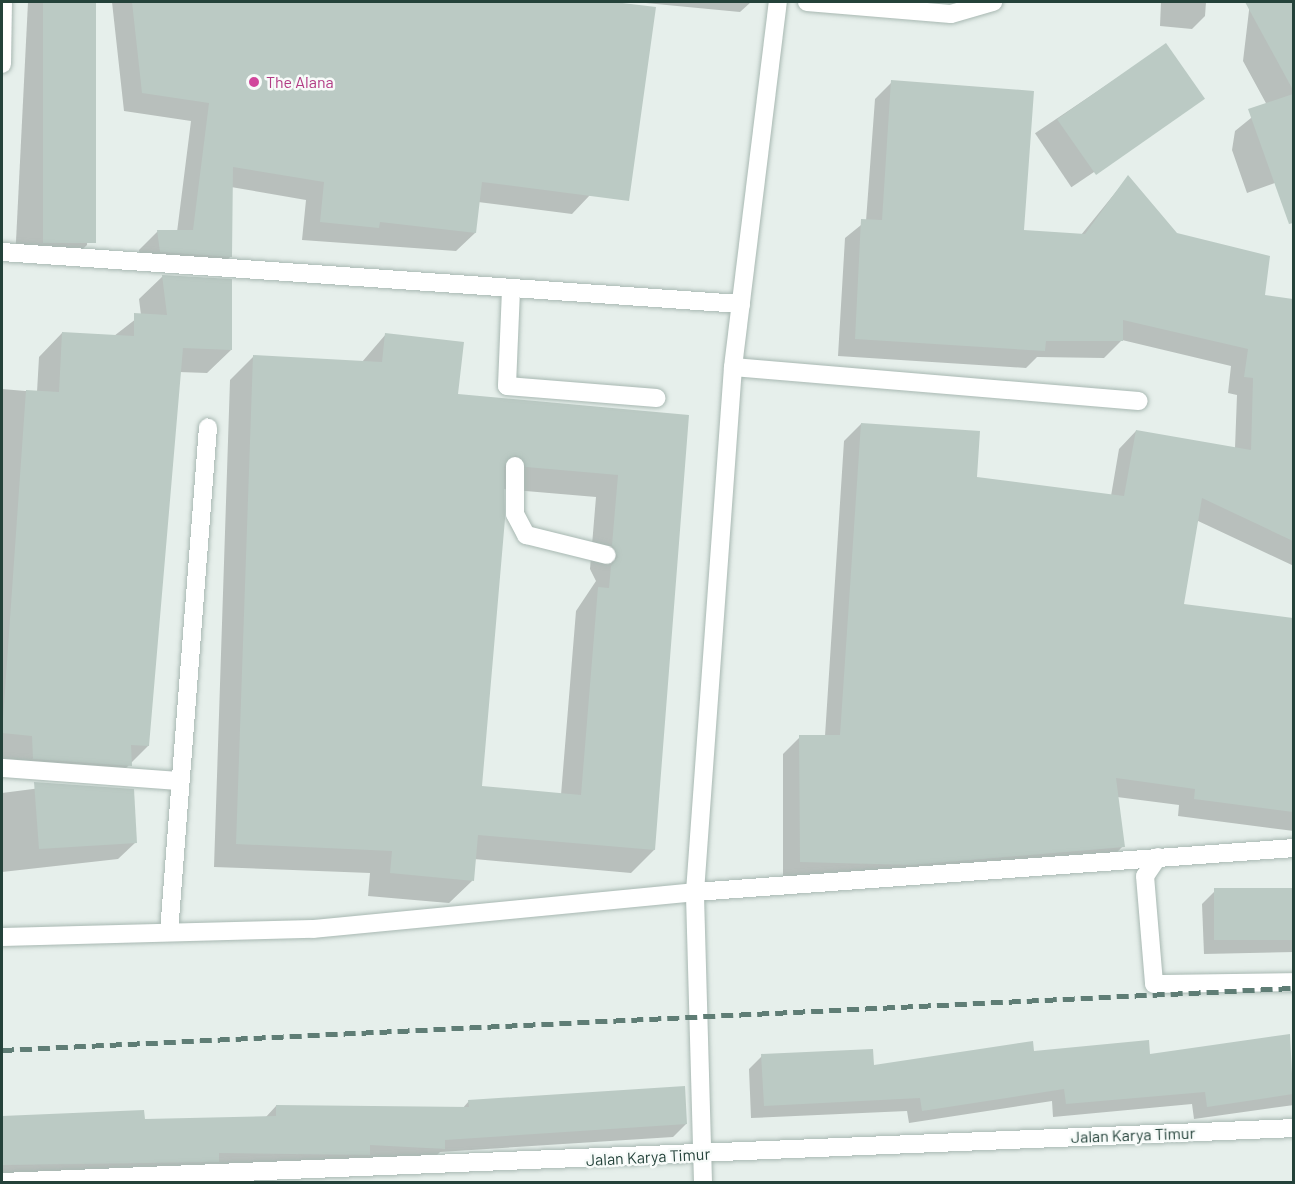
<!DOCTYPE html>
<html>
<head>
<meta charset="utf-8">
<style>
	body { margin:0 }
	#map { position:relative; width:1295px; height:1184px; overflow:hidden; background:#e6efeb; font-family:Barlow,sans-serif }
	div>[style] { position:absolute }
	[style*='--x'] { left:calc(var(--x)*1px); top:calc(var(--y)*1px); width:calc(var(--w)*1px); rotate:calc(var(--a)*1deg) }
	.shadow>* { inset:0; background:#0003; transform-origin:0 0 }
	.building>* { inset:0; background:#bbcac4; transform-origin:0 0 }
	.roads { filter:drop-shadow(0 0 2px #a8b8b2) drop-shadow(0 0 2px #a8b8b2) }
	.lane>* { height:18px; margin:-9px; padding:0 9px; transform-origin:9px; border-radius:9px; background:#fff }
	.street>* { height:18px; margin:-9px; padding:0 9px; transform-origin:9px; border-radius:9px; background:#fff }
	.secondary>* { height:18px; margin:-9px; padding:0 9px; transform-origin:9px; border-radius:9px; background:#fff }
	.rail>* { height:4.5px; margin-top:-2.25px; transform-origin:0; background:repeating-linear-gradient(90deg,#5f7d75 0 12px,transparent 0 18px) }
	.dots>* { width:16px; height:16px; translate:-50% -50%; box-sizing:border-box; border:3px solid #f7fbf9; border-radius:50% }
	span { translate:-50% -50%; white-space:nowrap; text-align:center; line-height:1.15; -webkit-text-stroke:5px #f7fbf9; paint-order:stroke }
	.hotel-label { font-size:16px; color:#b23c85 }
	.left { translate:0 -50%; text-align:left }
	.street-label { font-size:16px; color:#24423a }
	.frame { position:absolute; inset:0; border:3px solid #24423a; pointer-events:none }
</style>
</head>
<body>
<div id="map">
	<div class="shadow">
		<i style="clip-path:polygon(28px 2px,94px 2px,87px 245px,68px 263px,15px 261px)"></i>
		<i style="clip-path:polygon(112px 2px,590px 2px,590px 195px,572px 214px,478px 202px,475px 233px,456px 251px,302px 240px,306px 200px,231px 187px,231px 256px,213px 275px,142px 270px,139px 250px,158px 231px,177px 232px,191px 121px,124px 111px)"></i>
		<i style="clip-path:polygon(635px 2px,751px 2px,740px 12px)"></i>
		<i style="clip-path:polygon(1161px 2px,1206px 2px,1205px 16px,1192px 29px,1160px 26px)"></i>
		<i style="clip-path:polygon(1250px 2px,1294px 2px,1294px 176px,1247px 193px,1232px 150px,1235px 131px,1267px 105px,1243px 61px)"></i>
		<i style="left:1166px;top:45px;width:65px;height:158px;rotate:56deg"></i>
		<i style="clip-path:polygon(892px 82px,1022px 231px,1081px 235px,1128px 177px,1176px 235px,1264px 297px,1294px 300px,1294px 566px,1196px 520px,1182px 605px,1294px 619px,1294px 831px,1178px 816px,1179px 805px,1117px 797px,1123px 846px,1106px 864px,783px 878px,783px 754px,800px 737px,825px 736px,844px 441px,861px 424px,976px 478px,1111px 496px,1119px 449px,1136px 431px,1235px 448px,1237px 395px,1228px 393px,1231px 366px,1122px 340px,1104px 358px,1037px 357px,1026px 368px,838px 356px,845px 238px,866px 221px,875px 99px)"></i>
		<i style="clip-path:polygon(163px 276px,231px 350px,207px 373px,179px 372px,148px 746px,125px 769px,2px 760px,2px 389px,37px 392px,39px 357px,62px 333px,114px 336px,141px 315px,139px 299px)"></i>
		<i style="clip-path:polygon(evenodd,386px 334px,456px 396px,688px 417px,654px 850px,631px 873px,474px 859px,472px 881px,449px 903px,368px 896px,370px 873px,214px 867px,230px 380px,253px 357px,362px 362px,386px 334px,503px 489px,596px 497px,590px 569px,596px 581px,576px 611px,561px 795px,480px 787px,503px 489px)"></i>
		<i style="clip-path:polygon(64px 785px,136px 842px,118px 859px,2px 872px,2px 793px)"></i>
		<i style="clip-path:polygon(1294px 889px,1294px 952px,1204px 954px,1202px 904px,1215px 891px)"></i>
		<i style="clip-path:polygon(1288px 1036px,1294px 1105px,1194px 1119px,1192px 1104px,1053px 1117px,1052px 1101px,909px 1123px,907px 1111px,751px 1118px,749px 1069px,762px 1056px,873px 1067px,1033px 1052px,1149px 1055px)"></i>
		<i style="clip-path:polygon(469px 1101px,686px 1124px,673px 1137px,440px 1152px,430px 1162px,2px 1178px,2px 1118px,143px 1112px,143px 1121px,265px 1118px,276px 1106px,462px 1109px)"></i>
	</div>
	<div class="building">
		<i style="left:43px;top:2px;width:53px;height:241px"></i>
		<i style="clip-path:polygon(132px 2px,614px 2px,656px 7px,629px 201px,482px 182px,476px 233px,380px 222px,379px 228px,320px 222px,324px 182px,233px 167px,232px 257px,160px 252px,157px 230px,193px 230px,209px 103px,142px 93px)"></i>
		<i style="clip-path:polygon(1245px 2px,1293px 2px,1293px 90px)"></i>
		<i style="left:1166px;top:43px;width:68px;height:133px;rotate:55deg"></i>
		<i style="clip-path:polygon(891px 80px,1034px 91px,1024px 230px,1085px 234px,1128px 175px,1177px 233px,1270px 256px,1265px 295px,1293px 299px,1293px 541px,1202px 498px,1184px 604px,1293px 618px,1293px 812px,1194px 799px,1195px 789px,1116px 778px,1125px 847px,911px 865px,800px 862px,799px 735px,840px 735px,861px 423px,980px 431px,977px 477px,1124px 496px,1136px 430px,1251px 450px,1253px 378px,1244px 377px,1248px 349px,1123px 320px,1123px 341px,1046px 341px,1045px 351px,855px 339px,861px 219px,882px 220px)"></i>
		<i style="clip-path:polygon(1293px 94px,1293px 223px,1289px 224px,1248px 109px)"></i>
		<i style="clip-path:polygon(162px 275px,232px 279px,232px 350px,183px 348px,149px 746px,131px 745px,132px 766px,33px 759px,32px 736px,2px 733px,26px 390px,59px 392px,62px 332px,134px 336px,134px 313px,167px 315px)"></i>
		<i style="clip-path:polygon(evenodd,385px 333px,464px 342px,458px 394px,689px 415px,655px 850px,478px 835px,474px 881px,390px 873px,392px 851px,236px 844px,253px 355px,382px 362px,385px 333px,516px 455px,526px 467px,618px 475px,612px 545px,618px 557px,611px 566px,609px 588px,598px 587px,581px 795px,482px 786px,505px 519px,504px 466px,516px 455px)"></i>
		<i style="clip-path:polygon(34px 782px,134px 789px,137px 843px,39px 849px)"></i>
		<i style="left:1293px;top:888px;width:52px;height:79px;rotate:90deg"></i>
		<i style="clip-path:polygon(1290px 1034px,1293px 1094px,1207px 1107px,1205px 1092px,1066px 1104px,1064px 1089px,922px 1111px,920px 1098px,764px 1106px,761px 1054px,873px 1049px,874px 1065px,1033px 1041px,1034px 1051px,1149px 1040px,1150px 1054px)"></i>
		<i style="clip-path:polygon(685px 1086px,687px 1124px,445px 1140px,445px 1149px,370px 1145px,370px 1155px,219px 1153px,219px 1162px,3px 1165px,2px 1116px,144px 1110px,145px 1119px,276px 1116px,276px 1105px,469px 1107px,468px 1100px)"></i>
	</div>
	<div class="roads">
		<div class="lane">
			<i style="--x:807;--y:2;--w:144;--a:4.8"></i>
			<i style="--x:951;--y:14;--w:44;--a:-15.9"></i>
			<i style="--x:511;--y:290;--w:96;--a:92.4"></i>
			<i style="--x:507;--y:386;--w:150;--a:4.6"></i>
			<i style="--x:515;--y:466;--w:48;--a:90"></i>
			<i style="--x:515;--y:514;--w:24;--a:62"></i>
			<i style="--x:526;--y:535;--w:83;--a:13.9"></i>
			<i style="--x:2;--y:768;--w:178;--a:4.2"></i>
			<i style="--x:169;--y:932;--w:506;--a:-85.58"></i>
		</div>
		<div class="street">
			<i style="--x:2;--y:64;--w:62;--a:-89.1"></i>
			<i style="--x:2;--y:252;--w:741;--a:4.03"></i>
			<i style="--x:733;--y:367;--w:407;--a:4.8"></i>
			<i style="--x:1158;--y:857;--w:23;--a:124"></i>
			<i style="--x:1145;--y:876;--w:108;--a:85.2"></i>
			<i style="--x:1154;--y:984;--w:140;--a:-0.8"></i>
			<i style="--x:2;--y:937;--w:311;--a:-1.5"></i>
			<i style="--x:313;--y:929;--w:384;--a:-5.5"></i>
			<i style="--x:695;--y:892;--w:601;--a:-4.2"></i>
			<i style="--x:703;--y:1182;--w:290;--a:-91.6"></i>
			<i style="--x:695;--y:892;--w:526;--a:-85.86"></i>
			<i style="--x:733;--y:367;--w:368;--a:-83"></i>
		</div>
		<div class="secondary">
			<i style="--x:2;--y:1182;--w:1293;--a:-2.39"></i>
		</div>
	</div>
	<div class="rail">
		<i style="--x:2;--y:1050;--w:1293;--a:-2.75"></i>
	</div>
	<div class="dots">
		<i style="left:254px;top:82px;background:#d1479c"></i>
	</div>
	<div class="hotel-label">
		<span class="left" style="left:266px;top:82px">The Alana</span>
	</div>
	<div class="street-label">
		<span style="left:1133px;top:1135px;rotate:-2deg">Jalan Karya Timur</span>
		<span style="left:648px;top:1157px;rotate:-3deg">Jalan Karya Timur</span>
	</div>
	<div class="frame"></div>
</div>
</body>
</html>
